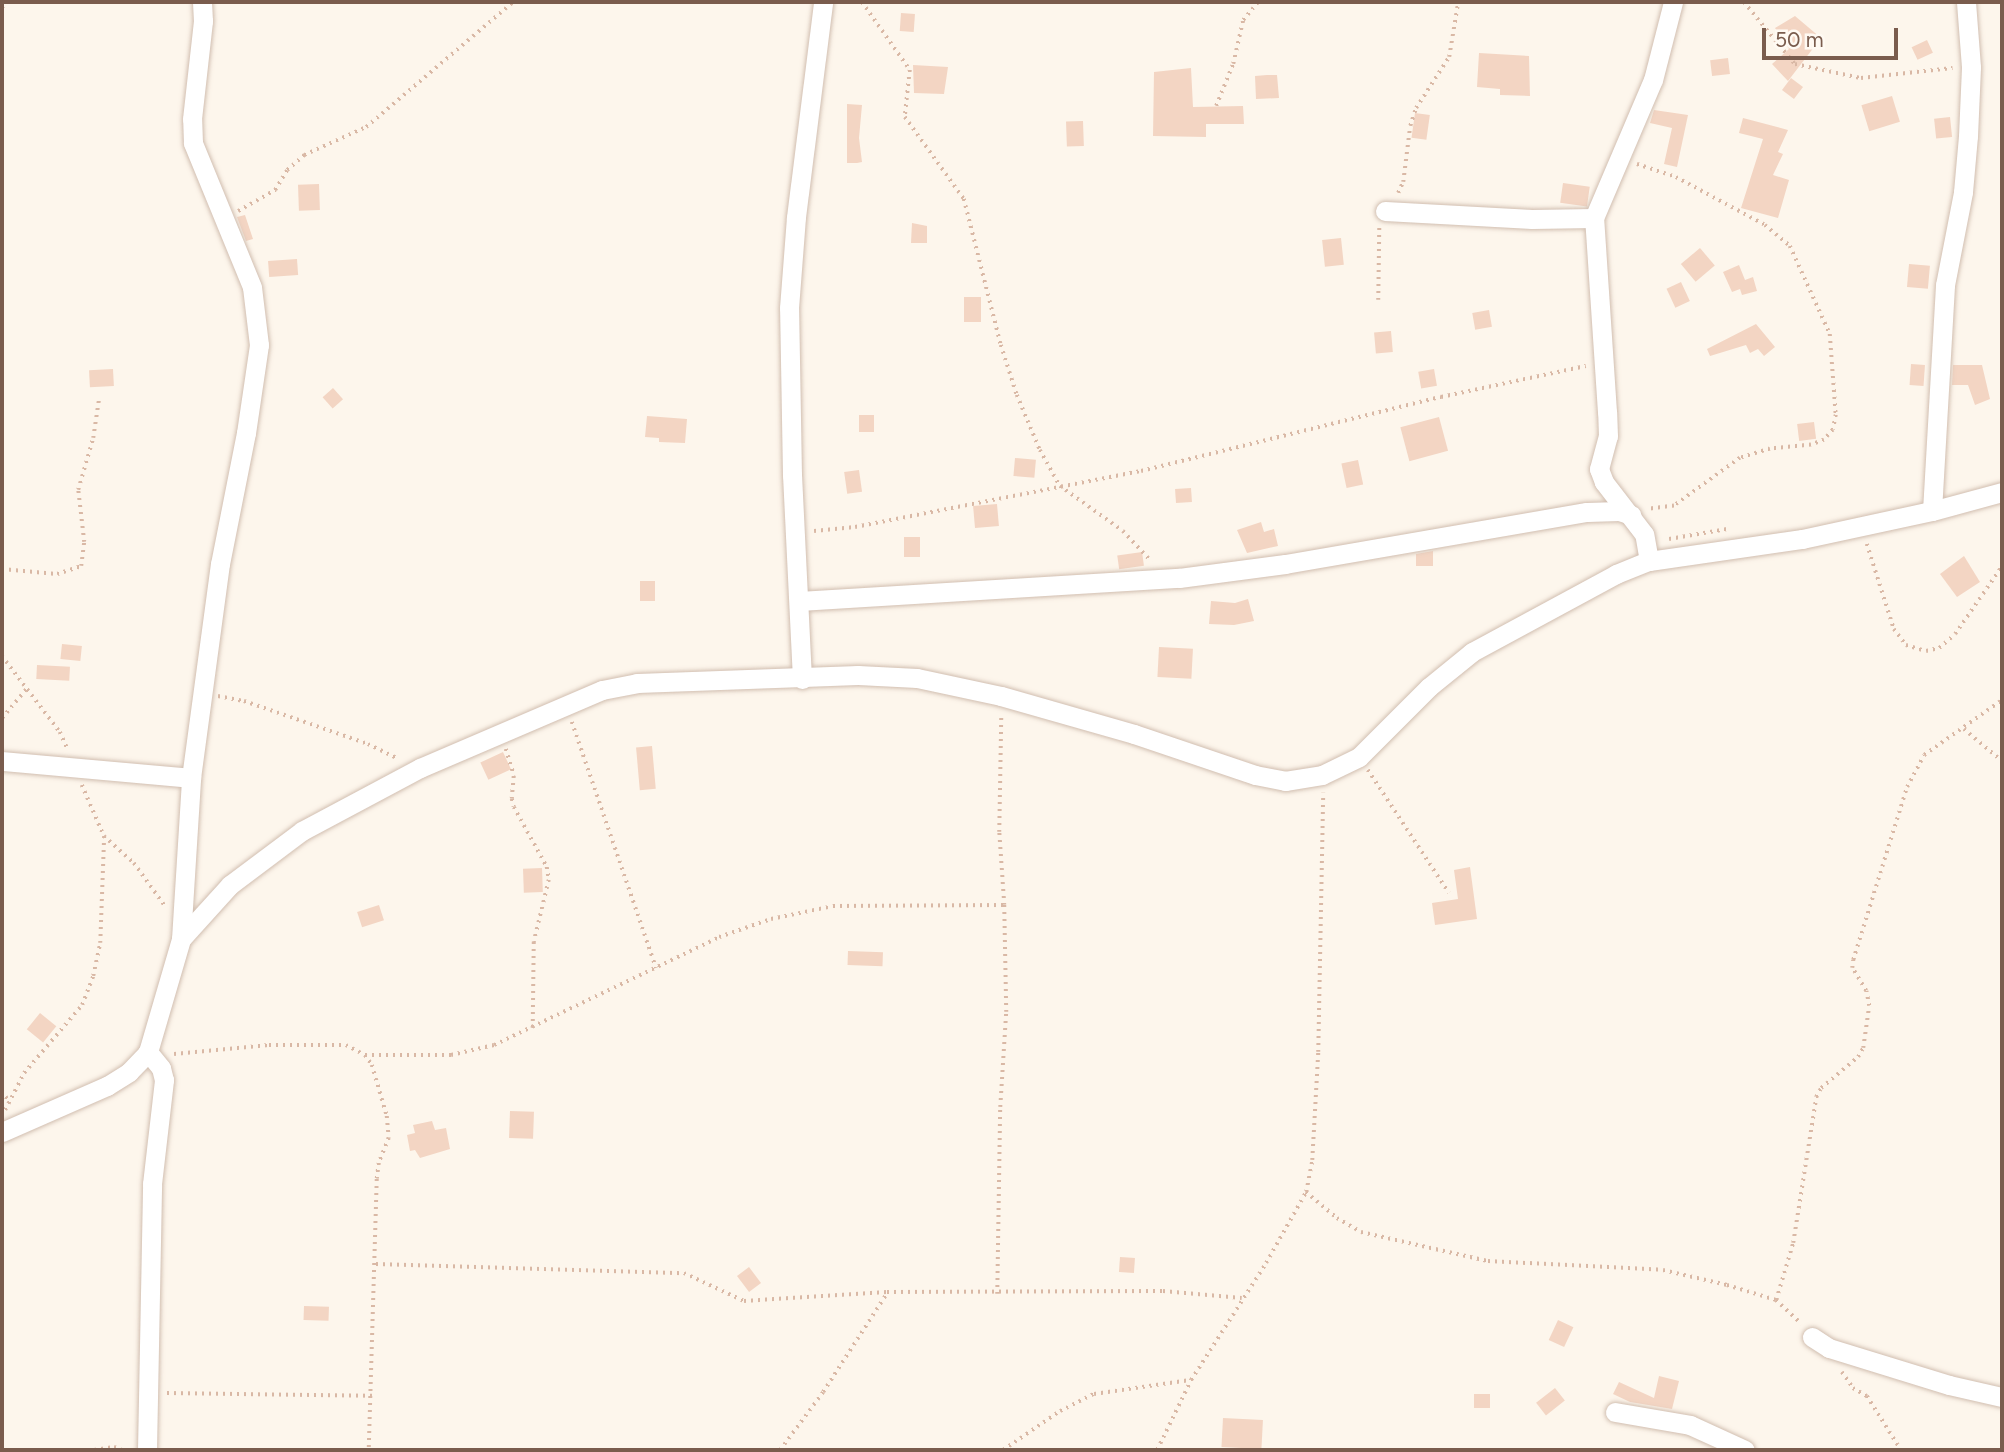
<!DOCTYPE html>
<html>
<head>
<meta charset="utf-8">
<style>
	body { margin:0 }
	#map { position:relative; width:2004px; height:1452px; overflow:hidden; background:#fdf6ec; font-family:Figtree,sans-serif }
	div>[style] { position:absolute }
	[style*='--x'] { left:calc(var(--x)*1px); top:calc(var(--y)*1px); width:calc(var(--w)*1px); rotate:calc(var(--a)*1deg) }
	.building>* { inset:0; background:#f3d5c3; transform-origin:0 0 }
	.path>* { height:3.5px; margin-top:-1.75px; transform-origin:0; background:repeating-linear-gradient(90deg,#d9b8a5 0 2px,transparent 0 7px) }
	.roads { filter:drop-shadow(0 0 2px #d1beb0) drop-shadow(0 0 2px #d1beb0) }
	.street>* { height:19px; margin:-9.5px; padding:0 9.5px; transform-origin:9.5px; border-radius:9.5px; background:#fff }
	span { translate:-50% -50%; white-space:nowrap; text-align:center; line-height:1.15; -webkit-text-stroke:5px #fffaf3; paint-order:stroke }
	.frame { position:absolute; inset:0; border:4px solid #7a5c4d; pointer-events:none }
	.scale { position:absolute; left:1762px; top:28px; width:136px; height:32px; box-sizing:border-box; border:4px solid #7a5c4d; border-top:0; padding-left:9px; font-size:21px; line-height:24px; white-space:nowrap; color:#7a5c4d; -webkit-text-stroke:5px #fffaf3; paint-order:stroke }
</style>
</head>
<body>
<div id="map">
	<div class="building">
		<i style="left:901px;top:13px;width:14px;height:18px;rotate:4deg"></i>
		<i style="clip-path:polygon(1795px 16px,1821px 38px,1788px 81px,1772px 64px,1789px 49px,1775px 28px)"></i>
		<i style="left:1927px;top:40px;width:14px;height:17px;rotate:65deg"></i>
		<i style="clip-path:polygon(1479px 53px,1529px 56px,1530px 96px,1500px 95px,1500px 89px,1477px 87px)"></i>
		<i style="left:1728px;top:58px;width:16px;height:18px;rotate:83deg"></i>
		<i style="clip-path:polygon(913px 65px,948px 67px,944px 94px,914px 93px)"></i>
		<i style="clip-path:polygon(1191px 68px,1193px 107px,1243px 106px,1244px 124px,1206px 124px,1206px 137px,1153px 136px,1154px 72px)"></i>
		<i style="clip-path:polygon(1267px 75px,1277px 75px,1279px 98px,1256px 99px,1255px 76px)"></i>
		<i style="left:1791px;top:78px;width:15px;height:15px;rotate:37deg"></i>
		<i style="left:1892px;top:96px;width:27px;height:32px;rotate:73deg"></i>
		<i style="clip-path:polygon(847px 104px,862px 105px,859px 138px,862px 162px,857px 163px,847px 163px)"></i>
		<i style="clip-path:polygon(1654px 110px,1688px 115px,1677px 167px,1664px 164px,1672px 128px,1650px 123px)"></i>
		<i style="left:1415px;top:113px;width:15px;height:25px;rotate:8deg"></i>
		<i style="left:1950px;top:117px;width:20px;height:16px;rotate:84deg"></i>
		<i style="clip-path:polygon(1743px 118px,1788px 130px,1778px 152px,1783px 154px,1773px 175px,1789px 180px,1778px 218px,1741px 208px,1763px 139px,1739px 133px)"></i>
		<i style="left:1083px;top:121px;width:25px;height:17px;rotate:88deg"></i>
		<i style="left:1563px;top:183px;width:27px;height:20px;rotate:8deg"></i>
		<i style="left:319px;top:184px;width:26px;height:21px;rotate:88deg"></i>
		<i style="clip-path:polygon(245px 215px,253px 239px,246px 241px,237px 217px)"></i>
		<i style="clip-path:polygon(912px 223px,927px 226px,927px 243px,911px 243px)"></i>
		<i style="left:1341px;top:238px;width:27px;height:19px;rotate:84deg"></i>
		<i style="left:1700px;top:248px;width:23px;height:25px;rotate:50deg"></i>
		<i style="left:297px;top:259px;width:16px;height:29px;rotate:86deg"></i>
		<i style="left:1909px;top:264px;width:21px;height:23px;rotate:5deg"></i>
		<i style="clip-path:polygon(1739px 265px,1745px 280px,1753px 277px,1757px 291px,1742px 295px,1740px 289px,1732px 292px,1723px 272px)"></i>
		<i style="left:1681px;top:282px;width:21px;height:16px;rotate:65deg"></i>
		<i style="left:964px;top:297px;width:17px;height:25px"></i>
		<i style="left:1489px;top:310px;width:17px;height:17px;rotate:80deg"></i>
		<i style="clip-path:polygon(1756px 324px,1775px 347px,1764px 356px,1758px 349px,1750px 353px,1746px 345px,1710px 356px,1707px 349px)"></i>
		<i style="left:1391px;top:331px;width:21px;height:17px;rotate:85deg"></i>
		<i style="left:1911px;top:364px;width:14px;height:21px;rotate:4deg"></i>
		<i style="clip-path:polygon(1953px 365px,1982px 365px,1990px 399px,1975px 405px,1968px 385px,1952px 385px)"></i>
		<i style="left:113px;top:369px;width:17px;height:24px;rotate:87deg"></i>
		<i style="left:1434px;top:369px;width:17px;height:16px;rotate:80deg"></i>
		<i style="left:333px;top:388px;width:15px;height:14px;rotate:48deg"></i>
		<i style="left:859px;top:415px;width:15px;height:17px"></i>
		<i style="clip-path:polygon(647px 416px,687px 419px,685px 443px,659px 442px,659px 438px,645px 437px)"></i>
		<i style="left:1439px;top:417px;width:35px;height:40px;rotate:75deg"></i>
		<i style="left:1814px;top:422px;width:17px;height:17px;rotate:83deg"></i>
		<i style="left:1015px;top:458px;width:21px;height:18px;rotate:5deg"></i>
		<i style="left:1358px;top:460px;width:25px;height:17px;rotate:78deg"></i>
		<i style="left:859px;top:470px;width:22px;height:15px;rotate:82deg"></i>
		<i style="left:1191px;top:488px;width:14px;height:16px;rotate:86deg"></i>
		<i style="left:997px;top:504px;width:22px;height:24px;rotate:85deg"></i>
		<i style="clip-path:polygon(1261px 522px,1264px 532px,1274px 529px,1278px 546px,1247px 553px,1237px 530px)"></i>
		<i style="left:904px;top:537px;width:16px;height:20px"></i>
		<i style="clip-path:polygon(1433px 551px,1433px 566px,1416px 566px,1416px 554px)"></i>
		<i style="left:1142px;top:552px;width:14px;height:25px;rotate:82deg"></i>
		<i style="clip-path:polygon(1964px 556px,1980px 582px,1957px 597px,1940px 574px)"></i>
		<i style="left:640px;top:581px;width:15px;height:20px"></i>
		<i style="clip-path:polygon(1248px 599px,1254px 621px,1234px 625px,1209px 624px,1211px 601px,1235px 603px)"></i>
		<i style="left:62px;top:644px;width:20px;height:15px;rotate:6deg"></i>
		<i style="left:1159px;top:647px;width:34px;height:30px;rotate:3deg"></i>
		<i style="left:37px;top:665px;width:33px;height:14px;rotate:3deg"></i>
		<i style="left:652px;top:746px;width:43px;height:16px;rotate:85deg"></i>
		<i style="left:503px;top:752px;width:19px;height:25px;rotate:65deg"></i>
		<i style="clip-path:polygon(1470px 867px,1477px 919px,1435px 925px,1432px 903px,1458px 899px,1454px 870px)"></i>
		<i style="left:542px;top:868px;width:24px;height:19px;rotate:88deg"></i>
		<i style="left:379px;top:905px;width:16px;height:23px;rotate:72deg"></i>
		<i style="left:848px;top:951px;width:35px;height:14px;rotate:2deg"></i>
		<i style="left:40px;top:1013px;width:21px;height:21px;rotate:39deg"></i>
		<i style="left:510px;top:1111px;width:24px;height:27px;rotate:2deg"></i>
		<i style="clip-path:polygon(432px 1121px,435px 1130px,446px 1128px,450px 1149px,420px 1158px,415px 1150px,410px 1151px,407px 1135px,415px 1133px,413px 1125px)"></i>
		<i style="left:1120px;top:1257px;width:15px;height:15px;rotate:4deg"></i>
		<i style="left:749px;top:1267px;width:20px;height:15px;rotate:53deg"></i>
		<i style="left:304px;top:1306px;width:25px;height:14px;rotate:2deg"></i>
		<i style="left:1558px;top:1320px;width:17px;height:22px;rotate:25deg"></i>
		<i style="clip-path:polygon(1659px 1376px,1679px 1381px,1672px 1409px,1630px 1402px,1613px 1394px,1619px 1382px,1654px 1398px)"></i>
		<i style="left:1555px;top:1388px;width:16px;height:24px;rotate:52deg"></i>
		<i style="left:1474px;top:1394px;width:16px;height:14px"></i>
		<i style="left:1223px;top:1418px;width:40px;height:29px;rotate:3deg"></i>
	</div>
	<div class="path">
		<i style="--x:862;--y:2;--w:83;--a:54.8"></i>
		<i style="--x:910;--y:70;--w:47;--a:96.1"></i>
		<i style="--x:905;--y:117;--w:101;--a:54.3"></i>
		<i style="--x:964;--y:199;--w:151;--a:75.8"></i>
		<i style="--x:1001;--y:345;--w:52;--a:72.3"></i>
		<i style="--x:1017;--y:395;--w:60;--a:67.3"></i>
		<i style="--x:1040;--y:450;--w:41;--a:60.9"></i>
		<i style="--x:1060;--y:486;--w:77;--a:35.5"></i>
		<i style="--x:1123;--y:531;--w:42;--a:46.9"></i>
		<i style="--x:1744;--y:2;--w:80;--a:50.6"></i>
		<i style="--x:1795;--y:64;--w:67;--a:12"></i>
		<i style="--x:1861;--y:78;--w:92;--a:-6.3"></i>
		<i style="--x:2;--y:7;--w:8;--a:-40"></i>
		<i style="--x:1216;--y:106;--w:45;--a:-68"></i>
		<i style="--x:1233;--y:64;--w:45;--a:-77.2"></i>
		<i style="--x:1243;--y:20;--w:23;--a:-50"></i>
		<i style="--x:1637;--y:164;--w:41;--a:18.4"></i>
		<i style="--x:1676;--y:177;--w:101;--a:28.3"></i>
		<i style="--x:1765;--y:225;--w:33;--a:40"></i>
		<i style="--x:1790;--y:246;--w:97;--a:65.6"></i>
		<i style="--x:1830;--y:334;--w:81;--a:85.8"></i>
		<i style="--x:1836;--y:415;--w:15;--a:101"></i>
		<i style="--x:1833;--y:430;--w:13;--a:132"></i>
		<i style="--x:1824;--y:440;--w:14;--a:159"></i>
		<i style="--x:1811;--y:445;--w:41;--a:174.4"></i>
		<i style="--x:1770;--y:449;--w:31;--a:163"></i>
		<i style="--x:1740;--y:458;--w:82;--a:144"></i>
		<i style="--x:1674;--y:506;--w:26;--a:173"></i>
		<i style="--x:1398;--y:193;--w:12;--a:-66"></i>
		<i style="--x:1403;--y:182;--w:56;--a:-82.9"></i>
		<i style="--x:1410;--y:126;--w:19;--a:-72"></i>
		<i style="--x:1416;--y:108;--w:61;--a:-57.1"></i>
		<i style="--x:1449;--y:57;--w:56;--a:-80.7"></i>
		<i style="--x:238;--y:211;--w:43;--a:-29.6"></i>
		<i style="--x:275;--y:190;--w:23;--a:-59"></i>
		<i style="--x:287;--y:170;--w:23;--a:-41"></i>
		<i style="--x:304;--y:155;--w:68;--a:-24.3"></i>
		<i style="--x:366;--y:127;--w:193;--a:-40.4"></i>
		<i style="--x:1378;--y:300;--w:74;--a:-89.2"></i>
		<i style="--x:814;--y:531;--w:41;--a:-5.6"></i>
		<i style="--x:855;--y:527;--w:291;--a:-11.1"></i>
		<i style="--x:1141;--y:471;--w:309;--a:-13.9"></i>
		<i style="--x:1441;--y:397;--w:148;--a:-12.1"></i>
		<i style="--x:1669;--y:539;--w:59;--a:-9.8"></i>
		<i style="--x:1867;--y:544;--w:89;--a:72.4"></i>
		<i style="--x:1894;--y:629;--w:20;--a:53"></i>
		<i style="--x:1906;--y:645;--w:21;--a:17"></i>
		<i style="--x:1926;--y:651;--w:13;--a:-13"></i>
		<i style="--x:1939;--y:648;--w:21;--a:-41"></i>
		<i style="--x:1955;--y:634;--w:83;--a:-55.3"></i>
		<i style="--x:2;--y:569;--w:55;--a:5.2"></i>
		<i style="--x:57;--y:574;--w:25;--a:-18"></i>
		<i style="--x:81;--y:566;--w:24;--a:-83"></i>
		<i style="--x:84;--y:542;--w:52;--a:-96.6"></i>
		<i style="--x:78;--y:490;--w:54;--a:-73.9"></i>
		<i style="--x:93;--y:438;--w:40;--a:-81.5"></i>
		<i style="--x:2;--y:656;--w:96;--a:52.7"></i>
		<i style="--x:60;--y:732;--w:17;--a:66"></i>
		<i style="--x:218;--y:696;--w:26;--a:11"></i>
		<i style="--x:244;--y:701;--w:131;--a:19.1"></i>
		<i style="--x:368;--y:744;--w:34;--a:26"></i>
		<i style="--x:2;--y:718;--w:38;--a:-50"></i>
		<i style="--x:572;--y:722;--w:260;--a:71.1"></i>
		<i style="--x:1964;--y:729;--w:50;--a:40.1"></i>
		<i style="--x:506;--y:749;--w:28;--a:73"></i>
		<i style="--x:514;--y:776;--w:23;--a:95"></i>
		<i style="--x:512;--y:799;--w:8;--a:76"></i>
		<i style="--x:514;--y:807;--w:68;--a:61.2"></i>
		<i style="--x:547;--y:867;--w:13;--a:81"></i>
		<i style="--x:549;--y:880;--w:64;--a:103.6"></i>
		<i style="--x:534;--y:942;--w:86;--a:90.7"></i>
		<i style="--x:1368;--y:770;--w:147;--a:56.6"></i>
		<i style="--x:82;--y:785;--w:56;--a:66.7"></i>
		<i style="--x:104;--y:836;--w:40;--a:42"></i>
		<i style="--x:134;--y:863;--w:53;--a:54.2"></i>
		<i style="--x:174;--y:1054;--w:95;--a:-5.4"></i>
		<i style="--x:269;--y:1045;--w:77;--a:0"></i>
		<i style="--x:346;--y:1045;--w:21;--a:28"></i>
		<i style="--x:365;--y:1055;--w:12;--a:55"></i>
		<i style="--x:372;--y:1065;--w:53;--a:73.6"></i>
		<i style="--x:387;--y:1116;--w:22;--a:85"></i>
		<i style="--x:389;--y:1138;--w:27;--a:112"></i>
		<i style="--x:379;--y:1163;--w:16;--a:97"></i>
		<i style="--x:377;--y:1179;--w:271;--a:91.7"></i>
		<i style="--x:365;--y:1055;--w:86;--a:0"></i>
		<i style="--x:451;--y:1055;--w:44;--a:-13.1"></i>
		<i style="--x:494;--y:1045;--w:250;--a:-25.6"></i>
		<i style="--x:719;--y:937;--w:55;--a:-19.1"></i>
		<i style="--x:771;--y:919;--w:63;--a:-11.8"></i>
		<i style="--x:833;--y:906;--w:171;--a:-0.3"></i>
		<i style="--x:2;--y:1091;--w:11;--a:56"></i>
		<i style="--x:5;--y:1110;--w:42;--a:-62.8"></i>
		<i style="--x:24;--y:1073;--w:89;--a:-49.5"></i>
		<i style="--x:82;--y:1005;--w:31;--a:-69"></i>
		<i style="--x:93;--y:976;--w:34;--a:-78"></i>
		<i style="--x:100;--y:943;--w:107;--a:-87.9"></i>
		<i style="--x:1306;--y:1192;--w:40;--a:40"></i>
		<i style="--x:1337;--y:1218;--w:28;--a:30"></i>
		<i style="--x:1361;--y:1232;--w:130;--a:12.9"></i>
		<i style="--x:1488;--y:1261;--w:175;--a:2.9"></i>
		<i style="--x:1663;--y:1270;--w:66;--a:13.2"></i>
		<i style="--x:1727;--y:1285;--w:51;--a:17"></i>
		<i style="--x:1776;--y:1300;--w:35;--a:43"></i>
		<i style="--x:376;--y:1264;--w:308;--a:1.7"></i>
		<i style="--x:684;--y:1273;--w:66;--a:25"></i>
		<i style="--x:744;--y:1301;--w:143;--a:-3.6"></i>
		<i style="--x:887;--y:1292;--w:276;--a:-0.2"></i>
		<i style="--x:1163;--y:1291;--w:79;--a:5.1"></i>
		<i style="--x:997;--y:1294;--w:187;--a:-89.1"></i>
		<i style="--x:1000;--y:1107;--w:95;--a:-86.4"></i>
		<i style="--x:1006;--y:1012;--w:107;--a:-91.1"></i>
		<i style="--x:1004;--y:905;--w:73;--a:-93.9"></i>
		<i style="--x:999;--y:832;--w:117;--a:-89"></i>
		<i style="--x:1776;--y:1300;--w:59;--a:-73.4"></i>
		<i style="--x:1793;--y:1243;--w:148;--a:-81"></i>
		<i style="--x:1816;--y:1097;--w:10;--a:-61"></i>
		<i style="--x:1821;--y:1088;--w:48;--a:-40"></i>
		<i style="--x:1858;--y:1057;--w:10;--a:-61"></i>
		<i style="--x:1863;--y:1048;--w:42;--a:-81.9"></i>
		<i style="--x:1869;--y:1006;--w:15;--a:-101"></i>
		<i style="--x:1866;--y:991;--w:27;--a:-121"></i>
		<i style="--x:1852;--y:968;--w:8;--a:-83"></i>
		<i style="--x:1853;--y:960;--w:181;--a:-72.7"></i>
		<i style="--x:1907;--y:787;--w:36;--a:-62"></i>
		<i style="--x:1924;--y:755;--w:95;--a:-35.2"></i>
		<i style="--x:1842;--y:1372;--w:19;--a:55"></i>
		<i style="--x:1853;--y:1388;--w:16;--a:30"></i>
		<i style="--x:1867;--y:1396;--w:64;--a:57.8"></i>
		<i style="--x:167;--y:1393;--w:205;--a:0.8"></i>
		<i style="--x:94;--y:1450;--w:20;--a:-9"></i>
		<i style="--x:114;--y:1447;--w:9;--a:21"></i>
		<i style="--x:780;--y:1450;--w:72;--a:-53.4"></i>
		<i style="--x:823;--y:1392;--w:118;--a:-57.1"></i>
		<i style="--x:1003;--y:1450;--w:69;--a:-34.4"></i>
		<i style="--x:1060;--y:1411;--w:38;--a:-27"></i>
		<i style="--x:1094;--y:1394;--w:97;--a:-8.3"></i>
		<i style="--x:1157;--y:1450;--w:78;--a:-64.1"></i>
		<i style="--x:1191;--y:1380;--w:139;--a:-57.3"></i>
		<i style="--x:1266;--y:1263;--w:81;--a:-60.6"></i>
		<i style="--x:1306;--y:1192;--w:33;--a:-79"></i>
		<i style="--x:1312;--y:1160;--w:108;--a:-86.8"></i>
		<i style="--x:1318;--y:1052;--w:259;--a:-88.9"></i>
	</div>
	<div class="roads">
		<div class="street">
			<i style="--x:1385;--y:211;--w:147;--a:3.1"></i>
			<i style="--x:1532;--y:219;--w:62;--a:-0.9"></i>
			<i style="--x:1932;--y:511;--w:226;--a:-86.7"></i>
			<i style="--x:1945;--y:285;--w:95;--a:-79"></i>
			<i style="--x:1963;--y:192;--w:56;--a:-84.9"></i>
			<i style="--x:1968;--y:136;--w:69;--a:-87.5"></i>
			<i style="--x:1971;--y:67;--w:65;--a:-94.4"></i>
			<i style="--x:1649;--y:561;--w:27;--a:-100"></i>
			<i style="--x:1644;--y:534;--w:66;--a:-127.6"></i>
			<i style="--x:1604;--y:482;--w:14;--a:-111"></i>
			<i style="--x:1599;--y:469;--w:34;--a:-75"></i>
			<i style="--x:1608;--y:436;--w:24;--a:-92"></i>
			<i style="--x:1607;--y:412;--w:194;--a:-93.8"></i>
			<i style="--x:1594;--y:218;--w:150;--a:-66.9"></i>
			<i style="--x:1653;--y:80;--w:81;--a:-75.6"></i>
			<i style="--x:799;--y:601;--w:381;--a:-3.5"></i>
			<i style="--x:1179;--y:578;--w:107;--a:-7.5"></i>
			<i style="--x:1285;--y:564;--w:306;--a:-9.8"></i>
			<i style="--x:1587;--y:512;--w:32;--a:-2"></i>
			<i style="--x:1619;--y:511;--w:13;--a:18"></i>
			<i style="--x:802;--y:679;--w:204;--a:-92.8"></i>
			<i style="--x:792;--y:475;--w:167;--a:-91"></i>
			<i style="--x:789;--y:308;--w:91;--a:-85.6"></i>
			<i style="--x:796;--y:217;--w:217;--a:-82.8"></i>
			<i style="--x:2;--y:761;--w:190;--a:5.1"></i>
			<i style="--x:181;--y:939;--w:161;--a:-86.4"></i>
			<i style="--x:191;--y:778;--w:216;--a:-82.3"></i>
			<i style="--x:220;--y:564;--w:134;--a:-78.8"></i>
			<i style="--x:246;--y:433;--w:89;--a:-81.6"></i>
			<i style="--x:259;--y:345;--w:58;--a:-96.9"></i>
			<i style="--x:252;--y:287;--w:156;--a:-112.3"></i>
			<i style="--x:193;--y:143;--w:24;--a:-92"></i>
			<i style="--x:192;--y:119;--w:99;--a:-83.6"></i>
			<i style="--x:203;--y:21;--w:19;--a:-93"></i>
			<i style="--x:2;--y:1132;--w:115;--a:-23.7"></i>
			<i style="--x:107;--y:1086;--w:26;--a:-32"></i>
			<i style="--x:129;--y:1072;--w:28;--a:-46"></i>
			<i style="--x:148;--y:1052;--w:118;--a:-73.7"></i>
			<i style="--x:181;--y:939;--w:73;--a:-47.8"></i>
			<i style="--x:230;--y:885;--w:90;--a:-36.9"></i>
			<i style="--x:302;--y:831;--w:134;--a:-28.1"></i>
			<i style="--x:420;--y:768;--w:198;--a:-23.2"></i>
			<i style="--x:602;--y:690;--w:36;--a:-11"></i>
			<i style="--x:637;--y:683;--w:221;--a:-2.1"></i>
			<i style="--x:858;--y:675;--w:59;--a:2.9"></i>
			<i style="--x:917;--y:678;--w:86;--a:12.1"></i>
			<i style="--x:1001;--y:696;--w:138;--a:15.9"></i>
			<i style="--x:1134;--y:734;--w:128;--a:18.7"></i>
			<i style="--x:1255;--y:775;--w:31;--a:11"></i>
			<i style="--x:1285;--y:781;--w:37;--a:-9"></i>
			<i style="--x:1322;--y:775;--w:41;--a:-25.9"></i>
			<i style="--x:1359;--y:757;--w:99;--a:-45"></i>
			<i style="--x:1429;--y:687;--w:55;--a:-39.1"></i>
			<i style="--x:1472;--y:652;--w:164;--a:-28.4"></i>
			<i style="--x:1616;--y:574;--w:35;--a:-22"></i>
			<i style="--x:1649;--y:561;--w:155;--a:-8.2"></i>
			<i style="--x:1802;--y:539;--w:133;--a:-12.2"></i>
			<i style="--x:1932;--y:511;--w:73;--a:-15.2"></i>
			<i style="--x:1812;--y:1337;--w:20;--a:33"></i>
			<i style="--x:1829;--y:1348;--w:126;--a:17.1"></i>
			<i style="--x:1949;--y:1385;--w:54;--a:12.8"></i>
			<i style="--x:1615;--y:1412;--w:76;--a:9.8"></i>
			<i style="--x:1690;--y:1425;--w:60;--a:24.4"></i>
			<i style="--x:147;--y:1450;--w:266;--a:-88.9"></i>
			<i style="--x:152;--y:1184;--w:105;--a:-83.4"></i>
			<i style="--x:164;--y:1080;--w:12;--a:-104"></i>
			<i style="--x:161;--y:1068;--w:21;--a:-129"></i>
		</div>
	</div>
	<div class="frame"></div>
	<div class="scale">50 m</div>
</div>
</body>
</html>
